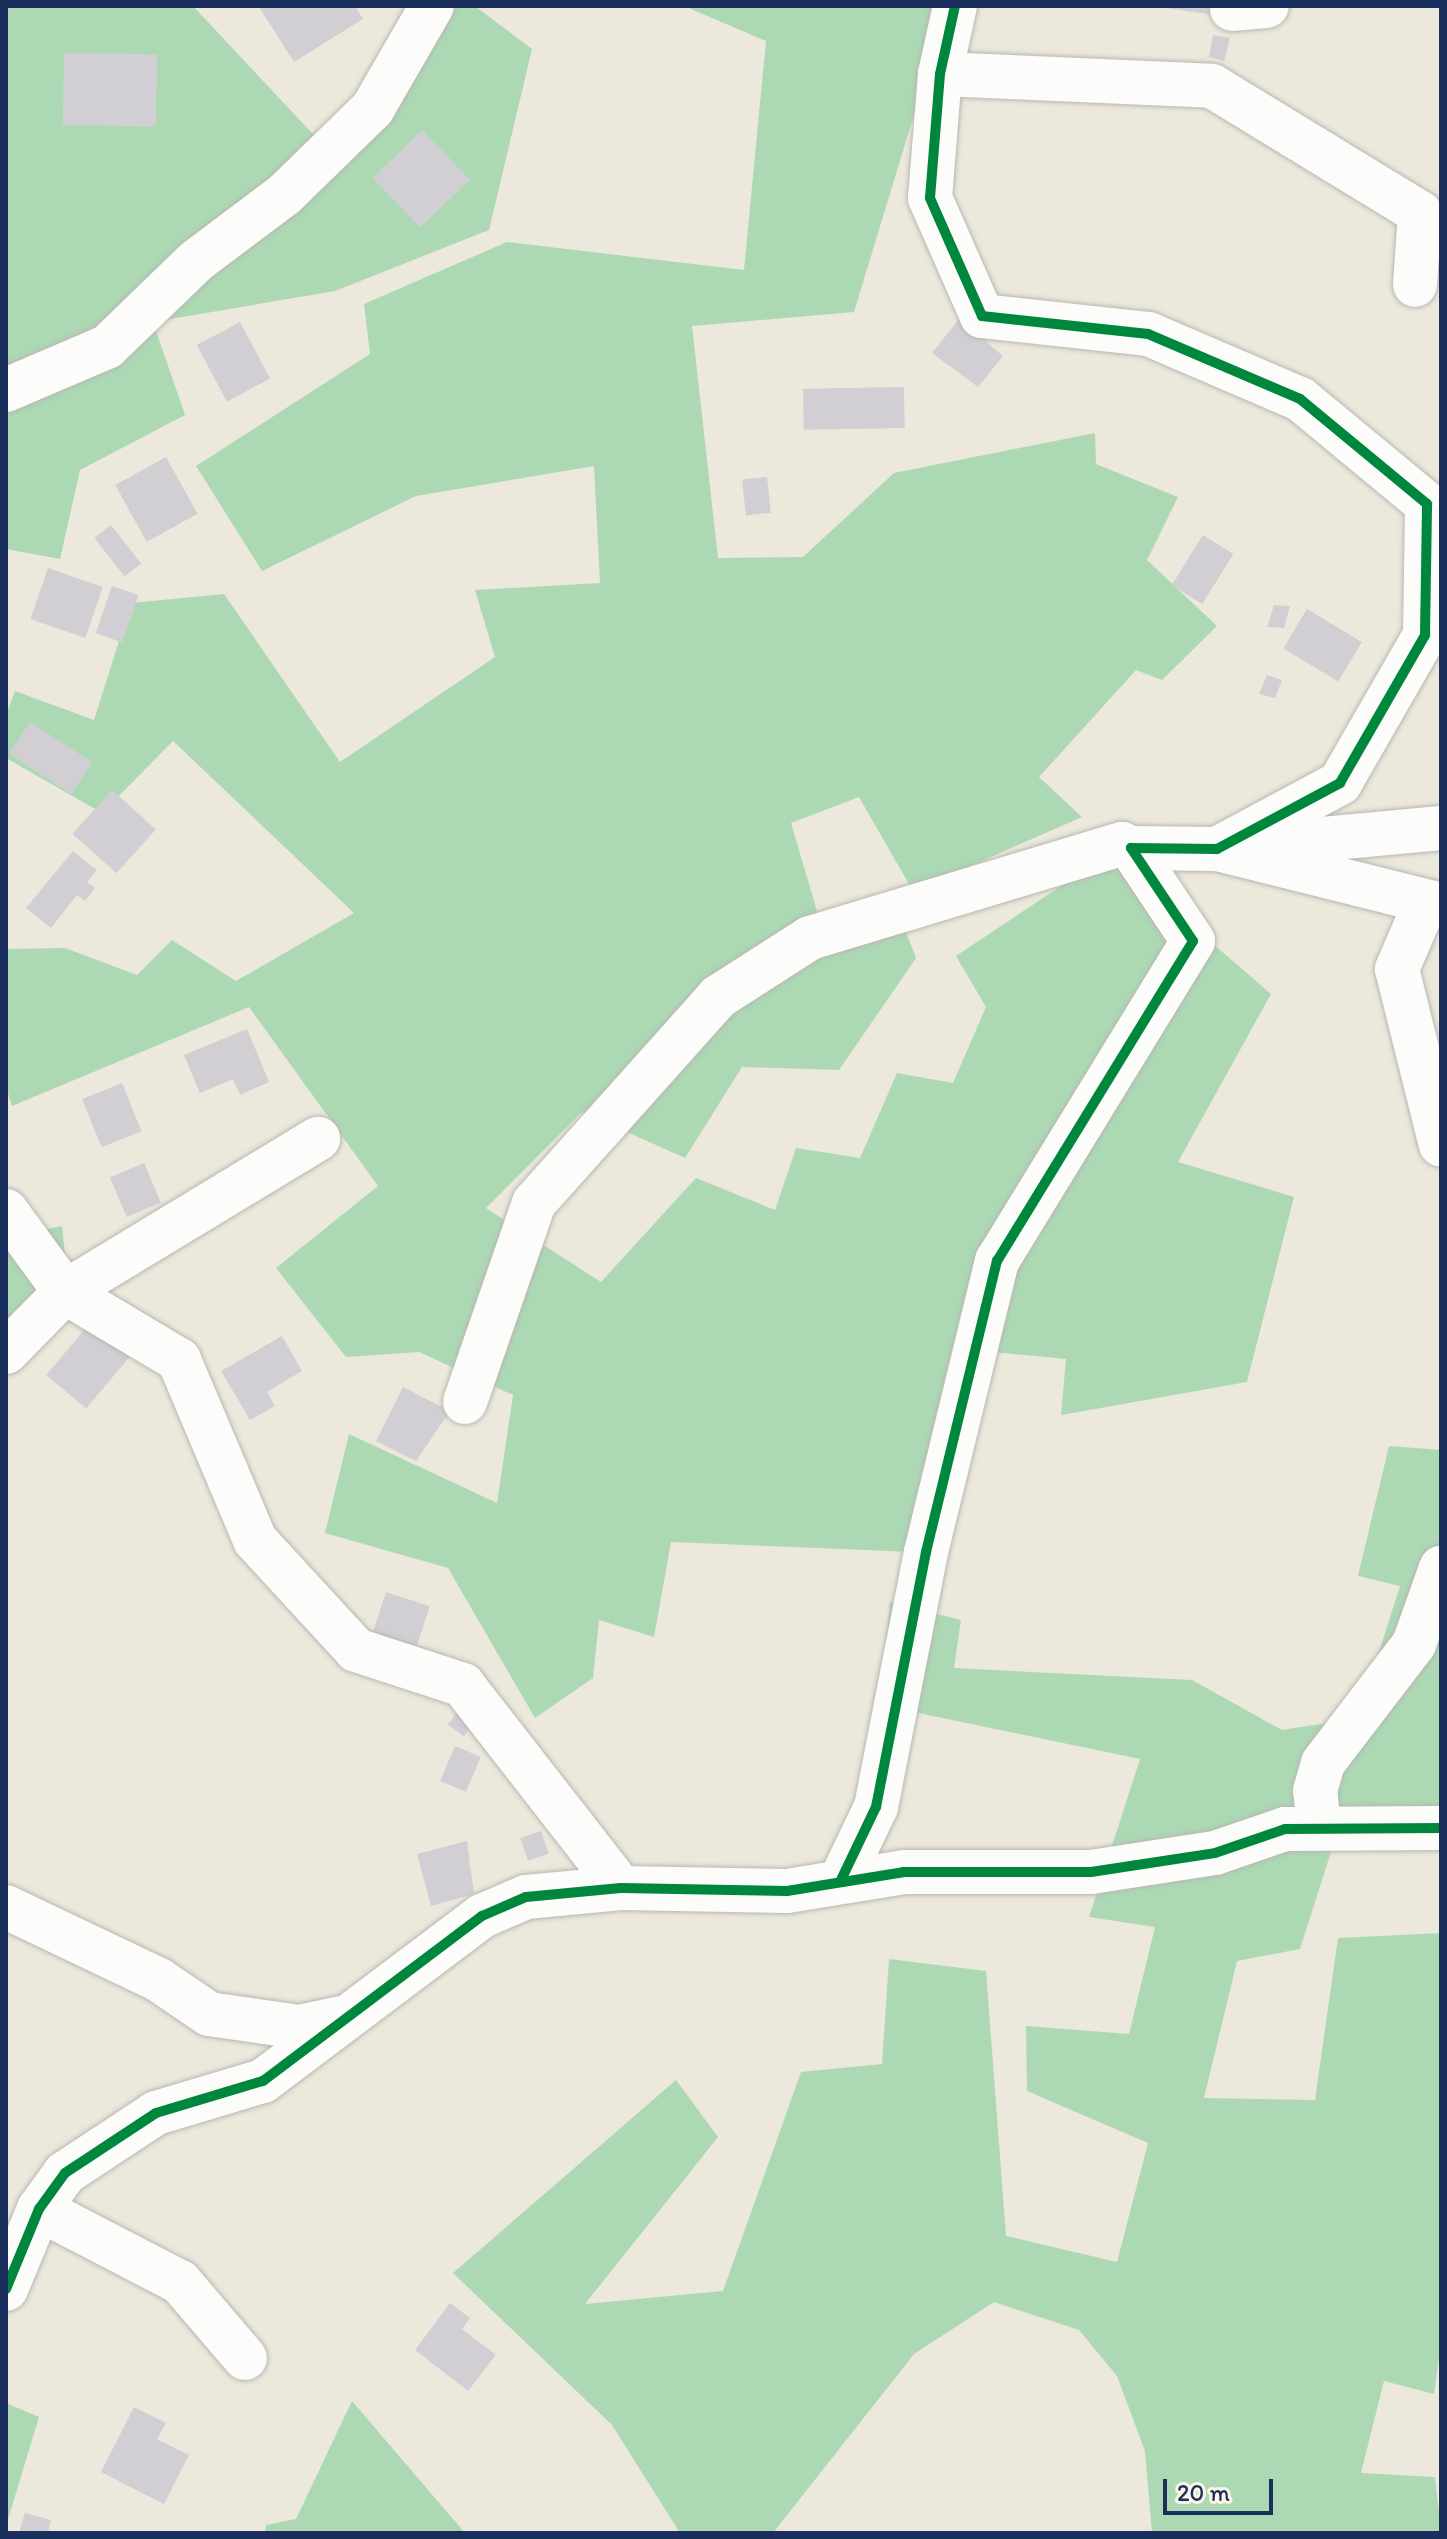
<!DOCTYPE html>
<html>
<head>
<meta charset="utf-8">
<style>
	body { margin:0 }
	#map { position:relative; width:1447px; height:2539px; overflow:hidden; background:#ece8db; font-family:Itim,sans-serif }
	div>[style] { position:absolute }
	[style*='--x'] { left:calc(var(--x)*1px); top:calc(var(--y)*1px); width:calc(var(--w)*1px); rotate:calc(var(--a)*1deg) }
	.green>* { inset:0; background:#acd9b3 }
	.building>* { inset:0; background:#d2cfd4; transform-origin:0 0 }
	.roads { filter:drop-shadow(0 0 2px #b8b7b3) drop-shadow(0 0 2px #b8b7b3) }
	.minor>* { height:44px; margin:-22px; padding:0 22px; transform-origin:22px; border-radius:22px; background:#fcfcfa }
	.cycleway>* { height:10px; margin:-5px; padding:0 5px; transform-origin:5px; border-radius:5px; background:#00873e }
	span { translate:-50% -50%; white-space:nowrap; text-align:center; line-height:1.15; -webkit-text-stroke:6px #fcf5e5; paint-order:stroke }
	.frame { position:absolute; inset:0; border:8px solid #1b2f5e; pointer-events:none }
	.scale { position:absolute; left:1163px; top:2479px; width:110px; height:36px; box-sizing:border-box; border:4px solid #1b2f5e; border-top:0; padding-left:10px; font-size:24px; line-height:28px; white-space:nowrap; color:#1b2f5e; -webkit-text-stroke:6px #fcf5e5; paint-order:stroke }
</style>
</head>
<body>
<div id="map">
	<div class="green">
		<i style="clip-path:polygon(6px 6px,193px 6px,325px 147px,440px 6px,475px 6px,532px 49px,489px 230px,335px 291px,153px 322px,185px 415px,80px 470px,60px 559px,6px 549px)"></i>
		<i style="clip-path:polygon(684px 6px,947px 6px,854px 312px,692px 326px,718px 558px,803px 557px,894px 473px,1095px 433px,1096px 464px,1178px 497px,1147px 560px,1217px 626px,1162px 680px,1136px 670px,1039px 777px,1082px 817px,913px 891px,859px 797px,791px 823px,819px 918px,890px 892px,916px 958px,839px 1070px,742px 1067px,685px 1158px,582px 1112px,486px 1208px,601px 1282px,696px 1178px,775px 1210px,796px 1148px,860px 1158px,897px 1073px,953px 1083px,986px 1007px,956px 956px,1109px 854px,1271px 994px,1178px 1162px,1294px 1197px,1247px 1382px,1061px 1415px,1066px 1359px,961px 1349px,914px 1552px,671px 1542px,654px 1637px,599px 1620px,593px 1678px,535px 1718px,448px 1568px,325px 1533px,349px 1434px,497px 1503px,513px 1395px,419px 1352px,346px 1357px,276px 1268px,378px 1186px,249px 1007px,12px 1106px,6px 1087px,6px 949px,65px 948px,137px 975px,172px 940px,236px 981px,354px 913px,173px 741px,102px 813px,6px 758px,6px 715px,15px 691px,94px 720px,131px 603px,224px 594px,340px 762px,495px 657px,475px 590px,600px 583px,594px 466px,416px 496px,262px 571px,196px 466px,370px 354px,364px 304px,507px 242px,744px 270px,766px 41px)"></i>
		<i style="clip-path:polygon(62px 1226px,67px 1275px,6px 1340px,6px 1237px)"></i>
		<i style="clip-path:polygon(1389px 1446px,1441px 1450px,1441px 1830px,1338px 1830px,1300px 1949px,1237px 1961px,1204px 2098px,1315px 2100px,1338px 1938px,1441px 1933px,1441px 2344px,1434px 2394px,1384px 2381px,1361px 2473px,1435px 2477px,1441px 2533px,1152px 2533px,1145px 2451px,1117px 2376px,1079px 2330px,994px 2302px,914px 2354px,773px 2533px,680px 2533px,612px 2425px,453px 2273px,676px 2080px,718px 2137px,585px 2304px,723px 2291px,801px 2072px,882px 2064px,889px 1959px,986px 1971px,1006px 2236px,1117px 2262px,1148px 2143px,1027px 2091px,1026px 2026px,1129px 2034px,1155px 1927px,1089px 1917px,1140px 1759px,880px 1705px,890px 1602px,961px 1620px,954px 1668px,1192px 1680px,1282px 1730px,1358px 1718px,1400px 1586px,1358px 1576px)"></i>
		<i style="clip-path:polygon(352px 2401px,465px 2533px,265px 2533px,266px 2525px,296px 2519px)"></i>
		<i style="clip-path:polygon(6px 2403px,39px 2417px,6px 2526px)"></i>
	</div>
	<div class="building">
		<i style="clip-path:polygon(355px 6px,363px 19px,294px 62px,259px 7px)"></i>
		<i style="clip-path:polygon(1151px 6px,1224px 6px,1222px 16px)"></i>
		<i style="clip-path:polygon(1213px 35px,1230px 38px,1224px 61px,1209px 57px)"></i>
		<i style="left:64px;top:53px;width:93px;height:72px;rotate:1deg"></i>
		<i style="left:422px;top:130px;width:69px;height:69px;rotate:46deg"></i>
		<i style="clip-path:polygon(967px 309px,995px 330px,985px 341px,1003px 356px,978px 387px,932px 353px)"></i>
		<i style="left:240px;top:322px;width:64px;height:49px;rotate:62deg"></i>
		<i style="left:904px;top:387px;width:41px;height:101px;rotate:89deg"></i>
		<i style="left:166px;top:457px;width:65px;height:58px;rotate:61deg"></i>
		<i style="left:767px;top:477px;width:36px;height:25px;rotate:84deg"></i>
		<i style="left:111px;top:525px;width:49px;height:21px;rotate:52deg"></i>
		<i style="left:1203px;top:535px;width:36px;height:59px;rotate:32deg"></i>
		<i style="left:48px;top:568px;width:58px;height:54px;rotate:19deg"></i>
		<i style="left:112px;top:586px;width:28px;height:50px;rotate:19deg"></i>
		<i style="clip-path:polygon(1274px 605px,1290px 606px,1284px 628px,1267px 627px)"></i>
		<i style="left:1307px;top:609px;width:64px;height:46px;rotate:31deg"></i>
		<i style="clip-path:polygon(1267px 675px,1282px 680px,1275px 698px,1259px 694px)"></i>
		<i style="left:30px;top:722px;width:74px;height:38px;rotate:33deg"></i>
		<i style="left:112px;top:790px;width:59px;height:59px;rotate:42deg"></i>
		<i style="clip-path:polygon(73px 851px,97px 870px,87px 882px,95px 888px,85px 901px,77px 895px,51px 928px,26px 908px)"></i>
		<i style="clip-path:polygon(247px 1029px,269px 1082px,240px 1095px,233px 1079px,200px 1093px,184px 1055px)"></i>
		<i style="left:122px;top:1083px;width:52px;height:43px;rotate:68deg"></i>
		<i style="left:144px;top:1163px;width:43px;height:37px;rotate:67deg"></i>
		<i style="left:90px;top:1323px;width:52px;height:68px;rotate:40deg"></i>
		<i style="clip-path:polygon(282px 1336px,302px 1371px,267px 1392px,275px 1406px,250px 1420px,221px 1371px)"></i>
		<i style="clip-path:polygon(403px 1387px,450px 1411px,416px 1461px,376px 1441px)"></i>
		<i style="left:386px;top:1592px;width:46px;height:62px;rotate:18deg"></i>
		<i style="left:461px;top:1707px;width:20px;height:22px;rotate:37deg"></i>
		<i style="left:455px;top:1746px;width:28px;height:38px;rotate:23deg"></i>
		<i style="left:541px;top:1831px;width:24px;height:22px;rotate:71deg"></i>
		<i style="clip-path:polygon(467px 1841px,474px 1894px,431px 1906px,417px 1854px)"></i>
		<i style="clip-path:polygon(450px 2303px,470px 2318px,462px 2329px,496px 2355px,468px 2391px,415px 2350px)"></i>
		<i style="clip-path:polygon(134px 2407px,166px 2423px,157px 2439px,189px 2455px,164px 2504px,101px 2472px)"></i>
		<i style="clip-path:polygon(25px 2513px,51px 2520px,48px 2533px,19px 2533px)"></i>
	</div>
	<div class="roads">
		<div class="minor">
			<i style="--x:1232;--y:9;--w:35;--a:-5"></i>
			<i style="--x:940;--y:74;--w:272;--a:2.5"></i>
			<i style="--x:1212;--y:86;--w:244;--a:31.4"></i>
			<i style="--x:1420;--y:213;--w:72;--a:94"></i>
			<i style="--x:6;--y:390;--w:110;--a:-23.1"></i>
			<i style="--x:107;--y:347;--w:124;--a:-44"></i>
			<i style="--x:196;--y:261;--w:110;--a:-36.9"></i>
			<i style="--x:284;--y:195;--w:124;--a:-44.3"></i>
			<i style="--x:373;--y:108;--w:118;--a:-60"></i>
			<i style="--x:1247;--y:846;--w:195;--a:-5.3"></i>
			<i style="--x:1217;--y:849;--w:231;--a:14"></i>
			<i style="--x:1425;--y:904;--w:71;--a:113.3"></i>
			<i style="--x:1397;--y:969;--w:181;--a:76"></i>
			<i style="--x:6;--y:1211;--w:100;--a:53.9"></i>
			<i style="--x:65;--y:1292;--w:133;--a:30.8"></i>
			<i style="--x:179;--y:1360;--w:195;--a:67.1"></i>
			<i style="--x:255;--y:1540;--w:149;--a:47.4"></i>
			<i style="--x:356;--y:1650;--w:113;--a:18.1"></i>
			<i style="--x:463;--y:1685;--w:257;--a:52.1"></i>
			<i style="--x:6;--y:1352;--w:84;--a:-45.5"></i>
			<i style="--x:65;--y:1292;--w:296;--a:-31.2"></i>
			<i style="--x:465;--y:1402;--w:211;--a:-70.9"></i>
			<i style="--x:534;--y:1203;--w:276;--a:-48.2"></i>
			<i style="--x:718;--y:997;--w:109;--a:-32.7"></i>
			<i style="--x:810;--y:938;--w:326;--a:-16.8"></i>
			<i style="--x:1122;--y:844;--w:10;--a:24"></i>
			<i style="--x:1319;--y:1827;--w:36;--a:-96"></i>
			<i style="--x:1315;--y:1791;--w:29;--a:-74"></i>
			<i style="--x:1323;--y:1763;--w:150;--a:-52.6"></i>
			<i style="--x:1414;--y:1644;--w:81;--a:-70.4"></i>
			<i style="--x:841;--y:1880;--w:81;--a:-64.4"></i>
			<i style="--x:876;--y:1807;--w:260;--a:-78.9"></i>
			<i style="--x:926;--y:1552;--w:300;--a:-76.3"></i>
			<i style="--x:997;--y:1261;--w:375;--a:-58.5"></i>
			<i style="--x:1193;--y:941;--w:112;--a:-123.7"></i>
			<i style="--x:1131;--y:848;--w:86;--a:0.7"></i>
			<i style="--x:1217;--y:849;--w:140;--a:-28.2"></i>
			<i style="--x:1340;--y:783;--w:171;--a:-60.1"></i>
			<i style="--x:1425;--y:635;--w:131;--a:-89.1"></i>
			<i style="--x:1427;--y:504;--w:165;--a:-140.4"></i>
			<i style="--x:1300;--y:399;--w:165;--a:-156.8"></i>
			<i style="--x:1148;--y:334;--w:167;--a:-173.8"></i>
			<i style="--x:982;--y:316;--w:129;--a:-113.8"></i>
			<i style="--x:930;--y:198;--w:124;--a:-85.4"></i>
			<i style="--x:940;--y:74;--w:70;--a:-77.6"></i>
			<i style="--x:6;--y:1907;--w:170;--a:25.5"></i>
			<i style="--x:159;--y:1980;--w:60;--a:34.2"></i>
			<i style="--x:209;--y:2014;--w:91;--a:8.2"></i>
			<i style="--x:299;--y:2027;--w:43;--a:-12.1"></i>
			<i style="--x:39;--y:2209;--w:159;--a:27.4"></i>
			<i style="--x:180;--y:2282;--w:100;--a:49.5"></i>
			<i style="--x:6;--y:2289;--w:87;--a:-67.6"></i>
			<i style="--x:39;--y:2209;--w:44;--a:-54.2"></i>
			<i style="--x:65;--y:2173;--w:109;--a:-33.4"></i>
			<i style="--x:156;--y:2113;--w:112;--a:-16.7"></i>
			<i style="--x:263;--y:2081;--w:274;--a:-37"></i>
			<i style="--x:482;--y:1916;--w:48;--a:-23.4"></i>
			<i style="--x:526;--y:1897;--w:95;--a:-5.4"></i>
			<i style="--x:621;--y:1888;--w:166;--a:1"></i>
			<i style="--x:787;--y:1891;--w:119;--a:-9.2"></i>
			<i style="--x:904;--y:1872;--w:187;--a:0"></i>
			<i style="--x:1091;--y:1872;--w:125;--a:-8.7"></i>
			<i style="--x:1215;--y:1853;--w:74;--a:-18.9"></i>
			<i style="--x:1285;--y:1829;--w:156;--a:-0.4"></i>
		</div>
	</div>
	<div class="cycleway">
		<i style="--x:841;--y:1880;--w:81;--a:-64.4"></i>
		<i style="--x:876;--y:1807;--w:260;--a:-78.9"></i>
		<i style="--x:926;--y:1552;--w:300;--a:-76.3"></i>
		<i style="--x:997;--y:1261;--w:375;--a:-58.5"></i>
		<i style="--x:1193;--y:941;--w:112;--a:-123.7"></i>
		<i style="--x:1131;--y:848;--w:86;--a:0.7"></i>
		<i style="--x:1217;--y:849;--w:140;--a:-28.2"></i>
		<i style="--x:1340;--y:783;--w:171;--a:-60.1"></i>
		<i style="--x:1425;--y:635;--w:131;--a:-89.1"></i>
		<i style="--x:1427;--y:504;--w:165;--a:-140.4"></i>
		<i style="--x:1300;--y:399;--w:165;--a:-156.8"></i>
		<i style="--x:1148;--y:334;--w:167;--a:-173.8"></i>
		<i style="--x:982;--y:316;--w:129;--a:-113.8"></i>
		<i style="--x:930;--y:198;--w:124;--a:-85.4"></i>
		<i style="--x:940;--y:74;--w:70;--a:-77.6"></i>
		<i style="--x:6;--y:2289;--w:87;--a:-67.6"></i>
		<i style="--x:39;--y:2209;--w:44;--a:-54.2"></i>
		<i style="--x:65;--y:2173;--w:109;--a:-33.4"></i>
		<i style="--x:156;--y:2113;--w:112;--a:-16.7"></i>
		<i style="--x:263;--y:2081;--w:274;--a:-37"></i>
		<i style="--x:482;--y:1916;--w:48;--a:-23.4"></i>
		<i style="--x:526;--y:1897;--w:95;--a:-5.4"></i>
		<i style="--x:621;--y:1888;--w:166;--a:1"></i>
		<i style="--x:787;--y:1891;--w:119;--a:-9.2"></i>
		<i style="--x:904;--y:1872;--w:187;--a:0"></i>
		<i style="--x:1091;--y:1872;--w:125;--a:-8.7"></i>
		<i style="--x:1215;--y:1853;--w:74;--a:-18.9"></i>
		<i style="--x:1285;--y:1829;--w:156;--a:-0.4"></i>
	</div>
	<div class="frame"></div>
	<div class="scale">20 m</div>
</div>
</body>
</html>
